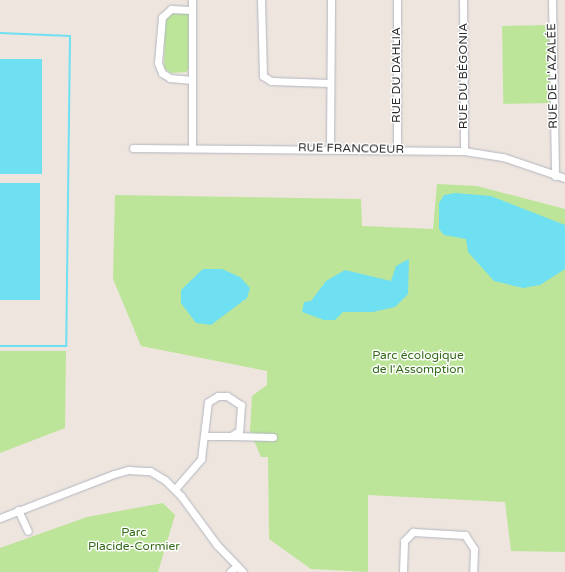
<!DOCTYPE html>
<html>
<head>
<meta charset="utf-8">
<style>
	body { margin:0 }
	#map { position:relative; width:565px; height:572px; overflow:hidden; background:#eee5de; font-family:"Varela Round",sans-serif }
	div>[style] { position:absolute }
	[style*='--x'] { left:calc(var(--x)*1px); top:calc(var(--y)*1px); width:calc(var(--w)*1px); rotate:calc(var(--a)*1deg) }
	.green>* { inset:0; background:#bce599; transform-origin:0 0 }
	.water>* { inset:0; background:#6fdff2; transform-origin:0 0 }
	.stream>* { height:2px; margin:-1px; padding:0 1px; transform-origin:1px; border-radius:1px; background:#6fdff2 }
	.roads { filter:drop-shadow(0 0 1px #b2b6c0) drop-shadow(0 0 1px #b2b6c0) }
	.minor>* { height:7px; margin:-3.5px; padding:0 3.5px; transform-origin:3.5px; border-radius:3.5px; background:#fff }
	span { translate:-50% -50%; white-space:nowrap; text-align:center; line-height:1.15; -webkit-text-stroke:3px #fff; paint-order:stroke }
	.street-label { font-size:12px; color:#2c2c2c }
	.park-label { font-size:12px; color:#346c19 }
</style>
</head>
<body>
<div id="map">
	<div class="green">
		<i style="clip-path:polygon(189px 13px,190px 67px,186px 72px,171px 73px,164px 68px,165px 20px,170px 14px)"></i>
		<i style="left:553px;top:25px;width:78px;height:51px;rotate:89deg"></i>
		<i style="clip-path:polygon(437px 184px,477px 186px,565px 209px,565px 552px,511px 551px,505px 502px,368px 495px,368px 572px,311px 569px,269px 539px,268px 457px,261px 457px,250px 431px,252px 396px,267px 385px,267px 371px,141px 346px,113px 279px,115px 195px,361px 199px,362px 226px,433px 229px)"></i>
		<i style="clip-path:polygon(0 351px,66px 351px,65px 428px,0 453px)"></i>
		<i style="clip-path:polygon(163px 503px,175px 515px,158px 572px,0 572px,0 548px,87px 517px)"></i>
	</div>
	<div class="water">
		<i style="left:0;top:59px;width:42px;height:115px"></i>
		<i style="left:0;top:183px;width:40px;height:117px"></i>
		<i style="clip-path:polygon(455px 193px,491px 196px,565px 225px,565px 269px,540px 285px,523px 288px,494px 281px,468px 252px,466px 239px,444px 235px,439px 229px,439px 203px,444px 195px)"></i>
		<i style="clip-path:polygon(409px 259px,408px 294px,395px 307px,373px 312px,343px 312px,335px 320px,324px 320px,302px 312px,304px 302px,311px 301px,326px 281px,345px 270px,391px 281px,396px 266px)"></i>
		<i style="clip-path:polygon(203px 269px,222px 269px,240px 277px,250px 288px,247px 298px,211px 325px,196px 323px,181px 303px,181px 290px)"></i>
	</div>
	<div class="stream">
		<i style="--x:0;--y:33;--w:70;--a:2.5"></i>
		<i style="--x:70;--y:36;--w:310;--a:90.7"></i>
		<i style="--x:66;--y:346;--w:66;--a:180"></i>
	</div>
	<div class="roads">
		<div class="minor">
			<i style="--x:261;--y:0;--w:76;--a:88.5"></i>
			<i style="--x:263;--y:76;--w:9;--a:32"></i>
			<i style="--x:271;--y:81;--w:59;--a:1.9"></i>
			<i style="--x:397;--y:0;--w:150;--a:90"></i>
			<i style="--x:463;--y:0;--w:151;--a:89.6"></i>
			<i style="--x:552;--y:0;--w:176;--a:89"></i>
			<i style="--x:192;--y:10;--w:21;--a:-177"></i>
			<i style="--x:171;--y:9;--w:12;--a:138"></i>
			<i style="--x:162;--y:17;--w:46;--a:95"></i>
			<i style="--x:158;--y:63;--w:11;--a:68"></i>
			<i style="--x:162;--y:73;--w:9;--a:32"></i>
			<i style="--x:170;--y:78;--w:22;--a:5"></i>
			<i style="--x:192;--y:146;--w:146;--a:-90"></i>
			<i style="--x:133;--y:148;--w:331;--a:0.5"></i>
			<i style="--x:464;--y:151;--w:39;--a:9"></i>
			<i style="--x:503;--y:157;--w:65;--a:18.7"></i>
			<i style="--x:330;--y:149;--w:149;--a:-89.6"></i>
			<i style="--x:232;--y:436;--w:41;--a:1.4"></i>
			<i style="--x:175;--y:489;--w:40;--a:-49"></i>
			<i style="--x:201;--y:459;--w:57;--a:-83"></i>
			<i style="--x:208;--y:402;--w:12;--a:-31"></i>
			<i style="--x:218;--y:396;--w:9;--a:0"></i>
			<i style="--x:227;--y:396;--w:17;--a:33"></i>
			<i style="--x:241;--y:405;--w:26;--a:94"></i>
			<i style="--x:239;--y:431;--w:9;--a:148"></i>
			<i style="--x:231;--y:436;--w:25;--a:180"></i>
			<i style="--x:18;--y:510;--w:23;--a:65"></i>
			<i style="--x:0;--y:518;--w:122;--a:-21.1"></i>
			<i style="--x:114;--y:474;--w:15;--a:-16"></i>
			<i style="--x:128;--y:470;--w:22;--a:3"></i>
			<i style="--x:150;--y:471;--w:17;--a:31"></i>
			<i style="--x:165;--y:480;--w:23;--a:45"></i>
			<i style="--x:181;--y:496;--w:61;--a:53.7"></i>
			<i style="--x:217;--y:545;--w:37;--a:46"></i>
			<i style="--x:230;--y:572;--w:9;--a:-41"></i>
			<i style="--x:403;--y:572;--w:31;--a:-88"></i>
			<i style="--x:404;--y:541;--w:13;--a:-45"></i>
			<i style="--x:413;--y:532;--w:52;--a:3.3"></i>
			<i style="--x:465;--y:535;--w:17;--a:57"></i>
			<i style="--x:474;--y:549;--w:23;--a:92"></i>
		</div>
	</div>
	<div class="street-label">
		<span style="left:397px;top:75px;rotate:-90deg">RUE DU DAHLIA</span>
		<span style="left:464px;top:76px;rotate:-90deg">RUE DU BÉGONIA</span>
		<span style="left:553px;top:76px;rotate:-91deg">RUE DE L'AZALÉE</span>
		<span style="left:351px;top:149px;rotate:1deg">RUE FRANCOEUR</span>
	</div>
	<div class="park-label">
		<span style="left:418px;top:363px">Parc écologique<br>de l'Assomption</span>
		<span style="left:134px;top:540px">Parc<br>Placide-Cormier</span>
	</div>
</div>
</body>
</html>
